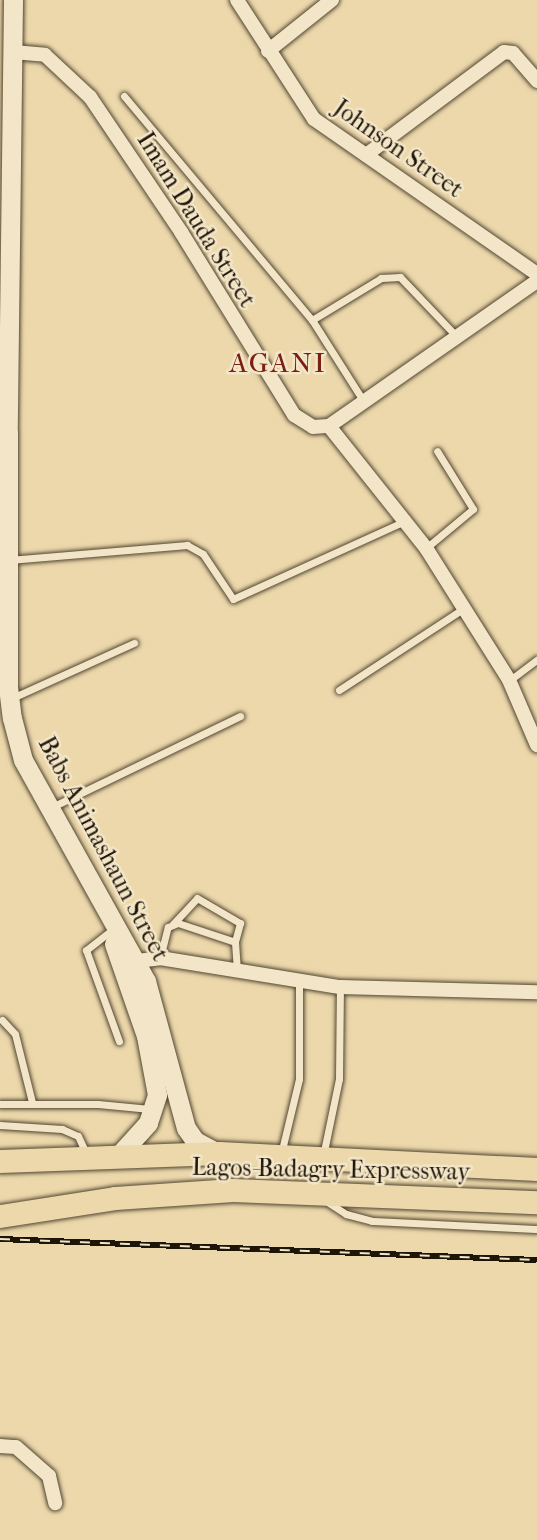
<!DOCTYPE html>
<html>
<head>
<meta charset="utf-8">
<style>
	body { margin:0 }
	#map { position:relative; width:537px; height:1540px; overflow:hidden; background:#ecd8ab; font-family:"IM FELL French Canon",serif }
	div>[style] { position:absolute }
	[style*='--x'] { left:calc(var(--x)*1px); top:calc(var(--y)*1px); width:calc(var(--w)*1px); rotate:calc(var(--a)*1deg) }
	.roads { filter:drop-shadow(0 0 2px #524632) drop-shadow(0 0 2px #524632) }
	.service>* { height:7px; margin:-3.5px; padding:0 3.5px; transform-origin:3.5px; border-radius:3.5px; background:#f3e6c8 }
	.minor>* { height:14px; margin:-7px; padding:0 7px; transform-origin:7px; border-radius:7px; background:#f3e6c8 }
	.secondary>* { height:19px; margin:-9.5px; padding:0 9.5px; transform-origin:9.5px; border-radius:9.5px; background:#f3e6c8 }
	.trunk>* { height:23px; margin:-11.5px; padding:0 11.5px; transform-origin:11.5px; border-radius:11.5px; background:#ecd8ab }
	.rail>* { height:6px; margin-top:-3px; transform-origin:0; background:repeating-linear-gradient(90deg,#f3e6c8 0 10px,#1e1509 0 20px); box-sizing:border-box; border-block:2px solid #1e1509 }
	span { translate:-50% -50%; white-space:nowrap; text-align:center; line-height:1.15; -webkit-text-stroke:5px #f3e6c8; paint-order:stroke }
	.street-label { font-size:24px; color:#1e1509 }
	.quarter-label { font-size:28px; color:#7a1f14; letter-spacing:2px }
</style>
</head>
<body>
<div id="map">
	<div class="roads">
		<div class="service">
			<i style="--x:124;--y:96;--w:292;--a:50"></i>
			<i style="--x:312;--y:320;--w:97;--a:57.6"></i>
			<i style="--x:312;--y:320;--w:81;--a:-31.3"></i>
			<i style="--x:381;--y:278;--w:19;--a:-3"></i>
			<i style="--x:400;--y:277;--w:84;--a:46.4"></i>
			<i style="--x:426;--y:548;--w:61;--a:-39.7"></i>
			<i style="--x:473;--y:509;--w:68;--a:-121.8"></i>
			<i style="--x:9;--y:560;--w:179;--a:-4.8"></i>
			<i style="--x:187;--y:545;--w:18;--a:29"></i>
			<i style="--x:203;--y:554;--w:54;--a:56.3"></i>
			<i style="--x:233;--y:599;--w:189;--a:-24.4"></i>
			<i style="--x:510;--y:680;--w:34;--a:-37"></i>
			<i style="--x:339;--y:690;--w:152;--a:-33.2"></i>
			<i style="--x:12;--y:698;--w:134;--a:-24.3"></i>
			<i style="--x:52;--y:807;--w:209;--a:-25.8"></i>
			<i style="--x:173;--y:924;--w:35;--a:-47"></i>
			<i style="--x:197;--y:898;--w:50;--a:30.2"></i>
			<i style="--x:240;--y:923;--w:20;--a:105"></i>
			<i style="--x:108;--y:933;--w:28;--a:142"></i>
			<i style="--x:86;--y:950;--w:97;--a:70.1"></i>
			<i style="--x:160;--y:958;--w:32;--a:-76"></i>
			<i style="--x:168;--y:927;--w:11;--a:-22"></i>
			<i style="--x:178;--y:923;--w:60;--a:18.4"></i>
			<i style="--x:235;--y:942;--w:29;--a:86"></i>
			<i style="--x:2;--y:1020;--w:19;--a:47"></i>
			<i style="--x:15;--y:1034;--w:70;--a:76"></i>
			<i style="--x:0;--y:1104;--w:98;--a:0"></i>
			<i style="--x:98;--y:1104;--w:52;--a:5.5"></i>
			<i style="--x:0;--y:1125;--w:62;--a:3.7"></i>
			<i style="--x:62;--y:1129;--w:17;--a:24"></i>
			<i style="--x:78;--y:1136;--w:19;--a:65"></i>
			<i style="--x:281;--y:1154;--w:77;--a:-76.5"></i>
			<i style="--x:299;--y:1079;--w:100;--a:-90"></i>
			<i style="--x:323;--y:1156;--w:79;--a:-78.3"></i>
			<i style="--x:339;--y:1079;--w:92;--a:-89.4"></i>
			<i style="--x:326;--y:1201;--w:24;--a:33"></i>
			<i style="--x:346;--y:1214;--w:27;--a:15"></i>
			<i style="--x:372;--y:1221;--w:165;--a:2.8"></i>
		</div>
		<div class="minor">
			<i style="--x:237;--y:0;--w:142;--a:57.1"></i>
			<i style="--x:314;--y:119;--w:272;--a:34.8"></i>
			<i style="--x:268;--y:51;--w:82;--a:-38.6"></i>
			<i style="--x:13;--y:52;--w:32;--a:5"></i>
			<i style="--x:45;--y:55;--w:62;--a:43"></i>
			<i style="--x:90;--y:97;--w:163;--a:56"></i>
			<i style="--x:181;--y:232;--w:215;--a:58.3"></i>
			<i style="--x:294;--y:415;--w:22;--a:32"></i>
			<i style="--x:313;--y:427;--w:16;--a:-4"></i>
			<i style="--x:329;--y:426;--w:156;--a:51.5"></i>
			<i style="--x:426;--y:548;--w:156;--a:57.8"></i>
			<i style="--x:509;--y:680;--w:71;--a:66.7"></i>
			<i style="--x:366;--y:155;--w:172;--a:-36.7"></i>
			<i style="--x:504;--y:52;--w:9;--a:6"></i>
			<i style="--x:513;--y:53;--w:37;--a:49"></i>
			<i style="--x:329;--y:426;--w:254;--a:-34.9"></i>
			<i style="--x:129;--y:962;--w:31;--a:-7"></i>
			<i style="--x:160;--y:958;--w:182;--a:9.2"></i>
			<i style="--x:340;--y:987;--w:197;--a:1.5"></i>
			<i style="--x:0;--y:1446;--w:16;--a:4"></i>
			<i style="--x:16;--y:1447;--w:44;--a:41.3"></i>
			<i style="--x:49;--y:1476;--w:28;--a:77"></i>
		</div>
		<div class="secondary">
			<i style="--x:13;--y:0;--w:433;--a:90.7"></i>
			<i style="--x:8;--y:433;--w:254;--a:90"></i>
			<i style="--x:8;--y:687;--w:31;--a:83"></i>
			<i style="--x:12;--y:718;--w:43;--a:75.3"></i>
			<i style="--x:23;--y:760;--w:253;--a:60.9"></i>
			<i style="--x:146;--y:981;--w:152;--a:74.8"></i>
			<i style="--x:186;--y:1128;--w:16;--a:55"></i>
			<i style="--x:195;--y:1141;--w:26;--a:28"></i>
			<i style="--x:114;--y:944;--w:97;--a:70.8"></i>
			<i style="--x:146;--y:1036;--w:60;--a:79.4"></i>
			<i style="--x:157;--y:1095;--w:29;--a:108"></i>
			<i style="--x:148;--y:1123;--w:45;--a:132.3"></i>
		</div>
		<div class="trunk">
			<i style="--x:0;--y:1161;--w:219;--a:-2.1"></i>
			<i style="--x:219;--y:1153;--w:318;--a:2.9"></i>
			<i style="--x:0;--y:1216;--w:116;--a:-8.9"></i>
			<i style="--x:115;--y:1198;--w:118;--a:-3.9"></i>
			<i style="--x:233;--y:1190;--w:304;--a:2.3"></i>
		</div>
	</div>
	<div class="rail">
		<i style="--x:0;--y:1239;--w:537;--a:2.24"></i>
	</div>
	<div class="street-label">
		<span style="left:398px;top:149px;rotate:35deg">Johnson Street</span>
		<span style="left:196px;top:220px;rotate:58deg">Imam Dauda Street</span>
		<span style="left:103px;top:849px;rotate:62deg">Babs Animashaun Street</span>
		<span style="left:331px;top:1170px;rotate:1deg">Lagos-Badagry Expressway</span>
	</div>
	<div class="quarter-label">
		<span style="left:278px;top:363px">AGANI</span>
	</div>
</div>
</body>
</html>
